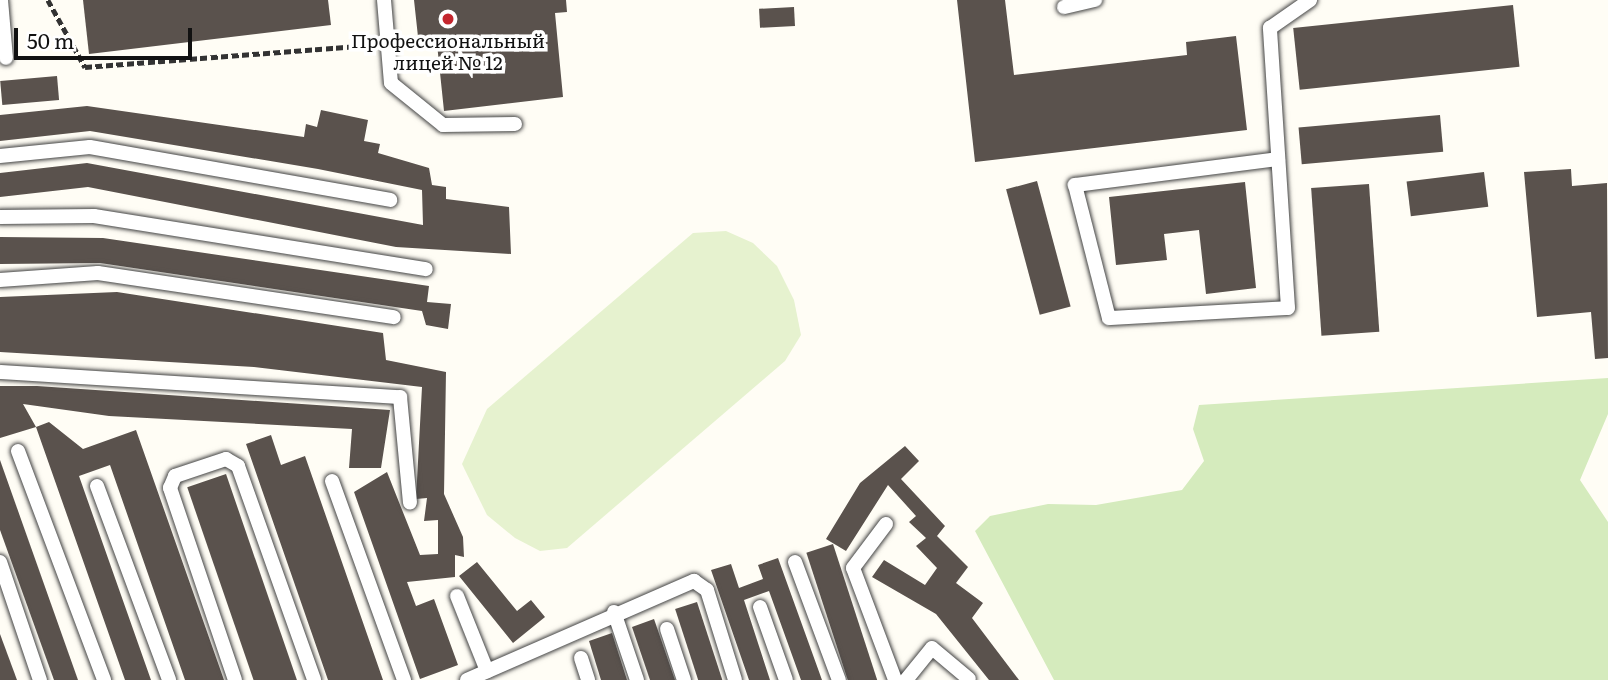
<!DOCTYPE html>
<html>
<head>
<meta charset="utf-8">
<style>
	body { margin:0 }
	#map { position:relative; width:1608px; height:680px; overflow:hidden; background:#fffdf5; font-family:Literata,serif }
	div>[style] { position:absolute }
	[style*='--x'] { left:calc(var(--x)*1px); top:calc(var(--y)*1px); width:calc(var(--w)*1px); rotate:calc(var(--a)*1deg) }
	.green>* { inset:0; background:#d5ebbd }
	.pitch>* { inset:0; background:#e6f2cf }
	.building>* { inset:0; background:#5a524d; transform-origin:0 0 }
	.path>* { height:4.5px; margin-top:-2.25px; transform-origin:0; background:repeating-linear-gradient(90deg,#333 0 7px,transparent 0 10.5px) }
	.roads { filter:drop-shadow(0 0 2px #444) drop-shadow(0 0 2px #444) }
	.lane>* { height:14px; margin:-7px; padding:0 7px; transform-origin:7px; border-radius:7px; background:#fff }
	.dots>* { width:19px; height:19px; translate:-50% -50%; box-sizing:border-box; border:4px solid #fff; border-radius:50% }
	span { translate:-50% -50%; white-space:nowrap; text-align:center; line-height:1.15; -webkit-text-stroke:7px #fff; paint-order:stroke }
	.poi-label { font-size:19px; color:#111 }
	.scale { position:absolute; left:14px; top:28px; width:178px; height:32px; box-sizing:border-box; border:4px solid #111; border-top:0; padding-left:9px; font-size:21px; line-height:24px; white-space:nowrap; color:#111; -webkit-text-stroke:5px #fff; paint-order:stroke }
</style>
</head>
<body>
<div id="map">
	<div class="green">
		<i style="clip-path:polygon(1608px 378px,1608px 414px,1580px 480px,1608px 522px,1608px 680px,1054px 680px,975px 531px,990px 516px,1048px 504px,1096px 505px,1182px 490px,1204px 461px,1193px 429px,1199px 405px)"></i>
	</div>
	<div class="pitch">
		<i style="clip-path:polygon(726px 231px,753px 243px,777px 266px,794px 300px,801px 335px,785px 361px,567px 548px,540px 551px,515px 538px,487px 515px,462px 464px,487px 409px,693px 233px)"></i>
	</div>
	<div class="building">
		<i style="clip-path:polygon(83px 0,328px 0,331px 25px,89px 54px)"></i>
		<i style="clip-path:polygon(414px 0,566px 0,567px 12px,555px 13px,563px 97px,444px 111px,437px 44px,419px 46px)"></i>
		<i style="clip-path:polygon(957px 0,1005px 0,1014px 75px,1187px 55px,1186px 42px,1236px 36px,1247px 130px,975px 162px)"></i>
		<i style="left:1513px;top:5px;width:62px;height:221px;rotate:84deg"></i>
		<i style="left:794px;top:7px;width:19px;height:35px;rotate:87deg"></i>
		<i style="left:57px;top:76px;width:24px;height:57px;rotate:85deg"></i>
		<i style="clip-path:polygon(87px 106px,304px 137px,306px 124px,317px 127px,321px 110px,368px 120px,364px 141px,380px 144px,378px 153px,429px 168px,432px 185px,446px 187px,446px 199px,509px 207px,511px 254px,396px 247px,88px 187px,0 197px,0 173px,87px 163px,423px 225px,422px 190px,318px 169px,90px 131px,0 141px,0 115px)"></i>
		<i style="left:1440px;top:115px;width:37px;height:142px;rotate:85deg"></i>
		<i style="clip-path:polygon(1571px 169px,1572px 186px,1607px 183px,1608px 358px,1595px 359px,1591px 312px,1537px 317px,1524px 172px)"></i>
		<i style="left:1484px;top:172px;width:35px;height:78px;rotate:83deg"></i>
		<i style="left:1037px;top:181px;width:130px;height:32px;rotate:75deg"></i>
		<i style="clip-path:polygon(1245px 182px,1256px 288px,1206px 294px,1199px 230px,1164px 234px,1167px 260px,1116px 265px,1109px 197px)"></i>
		<i style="left:1369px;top:184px;width:148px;height:58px;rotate:86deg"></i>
		<i style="clip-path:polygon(0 237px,103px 238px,429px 286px,427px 302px,451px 304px,448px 329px,426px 325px,422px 311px,100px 263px,0 264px)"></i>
		<i style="clip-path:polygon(117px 292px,383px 333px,386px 360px,446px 372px,444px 494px,463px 537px,464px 557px,455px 555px,455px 577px,407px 582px,416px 606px,434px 599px,458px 665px,420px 679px,354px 492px,387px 472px,420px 555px,438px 554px,438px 520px,424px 521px,427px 498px,416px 499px,422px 387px,254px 367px,0 352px,0 297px)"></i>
		<i style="clip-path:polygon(0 386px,37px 386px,390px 410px,381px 468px,349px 468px,352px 429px,109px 416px,23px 404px,36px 427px,0 438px)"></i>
		<i style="clip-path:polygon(49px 422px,83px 449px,136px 430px,224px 680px,185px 680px,110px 465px,79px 476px,151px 680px,125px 680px,36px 427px)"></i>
		<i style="clip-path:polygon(271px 435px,281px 465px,305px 456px,383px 680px,328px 680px,246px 444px)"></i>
		<i style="clip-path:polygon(905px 446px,919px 461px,901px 479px,945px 526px,937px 536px,968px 567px,956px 583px,983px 603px,972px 618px,1019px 680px,989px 680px,936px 614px,872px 577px,884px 560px,925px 585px,937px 568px,916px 546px,926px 538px,909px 522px,916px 516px,888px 485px,846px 551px,826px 539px,860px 483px)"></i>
		<i style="clip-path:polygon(0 460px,78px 680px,54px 680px,0 530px)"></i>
		<i style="left:226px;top:474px;width:218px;height:41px;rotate:71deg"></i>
		<i style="left:833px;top:544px;width:143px;height:28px;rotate:72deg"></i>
		<i style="clip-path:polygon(778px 558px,822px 680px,801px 680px,769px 591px,744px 600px,770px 680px,749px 680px,711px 570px,731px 564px,739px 588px,763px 579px,758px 565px)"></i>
		<i style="clip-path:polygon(477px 562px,517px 611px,531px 600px,545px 617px,513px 643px,459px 576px)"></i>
		<i style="left:697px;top:602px;width:82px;height:23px;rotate:72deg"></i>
		<i style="clip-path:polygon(654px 619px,675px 680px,650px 680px,632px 627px)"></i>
		<i style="clip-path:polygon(612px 633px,627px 680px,601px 680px,589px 641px)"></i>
		<i style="clip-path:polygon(0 634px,17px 680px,0 680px)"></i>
	</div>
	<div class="path">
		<i style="--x:48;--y:0;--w:77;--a:61.1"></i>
		<i style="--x:85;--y:67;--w:287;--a:-4.4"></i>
	</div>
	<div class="roads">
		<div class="lane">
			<i style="--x:1;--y:0;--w:58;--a:85.1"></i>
			<i style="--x:384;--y:0;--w:83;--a:85.2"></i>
			<i style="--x:391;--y:83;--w:67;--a:38.9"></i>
			<i style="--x:443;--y:125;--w:72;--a:-0.8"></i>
			<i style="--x:1064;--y:7;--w:32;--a:-13"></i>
			<i style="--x:0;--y:156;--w:90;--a:-5.7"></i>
			<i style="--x:90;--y:147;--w:305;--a:10"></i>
			<i style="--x:1278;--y:159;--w:205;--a:172.7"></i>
			<i style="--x:1075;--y:185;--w:137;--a:75.7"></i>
			<i style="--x:1109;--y:318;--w:179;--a:-3.2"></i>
			<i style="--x:1288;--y:308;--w:281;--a:-93.7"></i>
			<i style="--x:1270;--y:28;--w:49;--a:-35"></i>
			<i style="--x:0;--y:217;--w:94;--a:-0.6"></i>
			<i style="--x:94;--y:216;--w:336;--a:9.1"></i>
			<i style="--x:0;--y:280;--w:98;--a:-4.1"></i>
			<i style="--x:98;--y:273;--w:299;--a:8.5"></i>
			<i style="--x:0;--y:372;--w:401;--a:3.6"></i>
			<i style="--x:400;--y:397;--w:106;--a:84.6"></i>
			<i style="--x:18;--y:451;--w:245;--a:69.4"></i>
			<i style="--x:332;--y:481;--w:212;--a:70.1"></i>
			<i style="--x:97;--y:486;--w:207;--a:69.6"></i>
			<i style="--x:886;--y:524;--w:55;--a:126.9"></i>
			<i style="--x:853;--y:568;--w:120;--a:69.4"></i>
			<i style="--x:0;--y:562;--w:125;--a:71.3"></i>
			<i style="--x:795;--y:562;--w:126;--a:69.6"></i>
			<i style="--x:457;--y:596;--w:81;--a:68.2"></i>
			<i style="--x:760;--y:607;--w:77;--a:70.4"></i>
			<i style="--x:614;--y:612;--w:72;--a:71.3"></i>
			<i style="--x:667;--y:629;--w:54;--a:71.6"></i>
			<i style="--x:581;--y:658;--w:23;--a:72"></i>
			<i style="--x:235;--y:680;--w:203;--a:-108.7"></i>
			<i style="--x:170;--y:488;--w:13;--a:-67"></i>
			<i style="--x:175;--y:476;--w:54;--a:-18.4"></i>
			<i style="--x:226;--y:459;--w:14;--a:30"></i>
			<i style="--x:238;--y:466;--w:227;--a:70.4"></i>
			<i style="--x:467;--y:680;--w:248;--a:-23.6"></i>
			<i style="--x:694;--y:581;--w:16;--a:35"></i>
			<i style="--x:707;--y:590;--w:94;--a:72.7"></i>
			<i style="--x:906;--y:680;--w:41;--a:-50.9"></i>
			<i style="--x:932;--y:648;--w:48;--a:40"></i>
		</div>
	</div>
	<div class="dots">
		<i style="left:448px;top:19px;background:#c4262e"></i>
	</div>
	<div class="poi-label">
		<span style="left:448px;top:52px">Профессиональный<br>лицей № 12</span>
	</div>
	<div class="scale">50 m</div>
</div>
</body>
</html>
